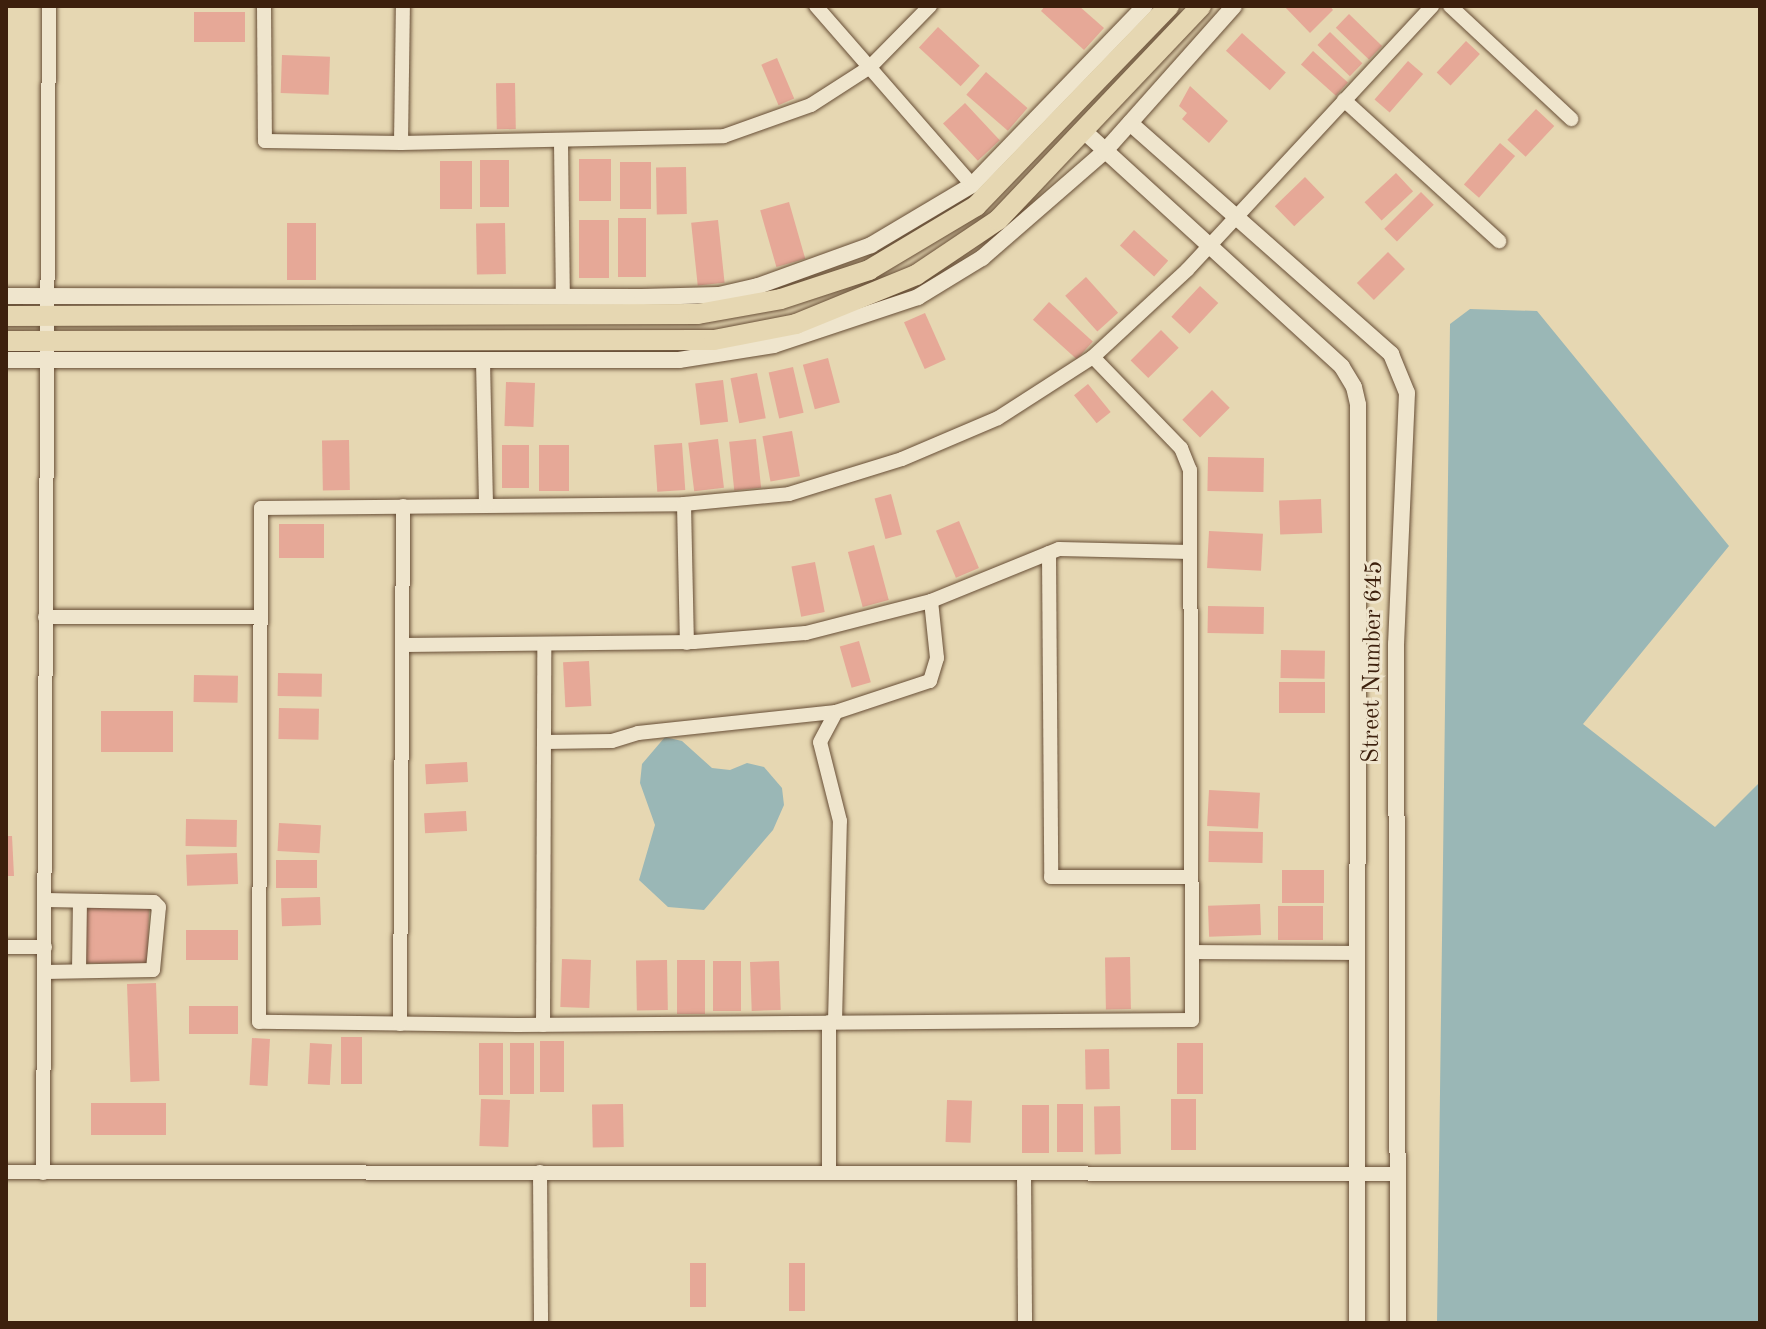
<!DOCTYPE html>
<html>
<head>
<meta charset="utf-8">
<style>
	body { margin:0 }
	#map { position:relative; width:1766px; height:1329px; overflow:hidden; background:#e6d7b2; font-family:"Old Standard TT",serif }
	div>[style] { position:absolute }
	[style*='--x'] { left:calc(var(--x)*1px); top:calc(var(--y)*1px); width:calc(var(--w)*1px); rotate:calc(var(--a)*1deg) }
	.water>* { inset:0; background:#9ab7b6 }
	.building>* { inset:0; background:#e6a897; transform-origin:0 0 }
	.roads { filter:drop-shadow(0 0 2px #674e36) drop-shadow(0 0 2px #674e36) }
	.minor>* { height:14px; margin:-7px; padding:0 7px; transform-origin:7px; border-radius:7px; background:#efe5cd }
	.tertiary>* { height:16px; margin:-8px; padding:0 8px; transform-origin:8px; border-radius:8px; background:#efe5cd }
	.primary>* { height:20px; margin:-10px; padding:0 10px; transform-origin:10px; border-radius:10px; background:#e6d7b2 }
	span { translate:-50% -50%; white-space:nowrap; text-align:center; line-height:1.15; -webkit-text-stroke:6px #efe5cd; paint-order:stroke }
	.street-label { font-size:24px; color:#3d200d }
	.frame { position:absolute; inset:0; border:8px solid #3d200d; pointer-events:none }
</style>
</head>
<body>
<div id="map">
	<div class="water">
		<i style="clip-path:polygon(1470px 309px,1537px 311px,1729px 546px,1583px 724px,1715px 827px,1760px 782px,1760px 1323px,1437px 1323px,1450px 324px)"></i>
		<i style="clip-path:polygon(665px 737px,682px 741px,712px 768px,730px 770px,747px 763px,764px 767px,782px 788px,784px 805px,773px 830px,704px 910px,668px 907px,639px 880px,655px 825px,640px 783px,642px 764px)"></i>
	</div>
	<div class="building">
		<i style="clip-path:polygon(1045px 6px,1079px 6px,1104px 28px,1084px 50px,1041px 11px)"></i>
		<i style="clip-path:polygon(1284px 6px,1330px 6px,1333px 10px,1310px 33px)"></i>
		<i style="left:194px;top:12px;width:51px;height:30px"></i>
		<i style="left:1349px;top:14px;width:46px;height:19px;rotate:44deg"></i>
		<i style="left:938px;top:27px;width:57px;height:28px;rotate:43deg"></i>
		<i style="left:1330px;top:32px;width:45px;height:18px;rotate:44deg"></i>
		<i style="left:1242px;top:33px;width:59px;height:24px;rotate:42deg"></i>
		<i style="left:1466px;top:41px;width:19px;height:43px;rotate:43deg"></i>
		<i style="left:1313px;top:51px;width:47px;height:18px;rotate:42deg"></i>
		<i style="left:282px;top:55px;width:48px;height:38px;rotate:2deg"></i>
		<i style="left:777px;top:58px;width:44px;height:17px;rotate:67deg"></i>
		<i style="left:1408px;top:61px;width:20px;height:51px;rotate:41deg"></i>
		<i style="left:986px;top:72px;width:55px;height:30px;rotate:41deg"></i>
		<i style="left:515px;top:83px;width:46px;height:19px;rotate:89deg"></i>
		<i style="clip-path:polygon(1190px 86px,1228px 121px,1209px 143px,1182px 119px,1187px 113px,1179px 106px)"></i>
		<i style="left:965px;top:103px;width:51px;height:30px;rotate:47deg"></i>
		<i style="left:1536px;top:109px;width:25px;height:42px;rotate:43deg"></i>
		<i style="left:1500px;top:143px;width:20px;height:55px;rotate:41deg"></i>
		<i style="left:579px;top:159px;width:32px;height:42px"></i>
		<i style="left:480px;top:160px;width:29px;height:47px"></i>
		<i style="left:440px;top:161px;width:32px;height:48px"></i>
		<i style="left:620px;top:162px;width:31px;height:47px"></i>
		<i style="left:686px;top:167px;width:47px;height:30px;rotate:89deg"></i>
		<i style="left:1396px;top:173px;width:25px;height:43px;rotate:47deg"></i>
		<i style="left:1305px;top:177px;width:28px;height:42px;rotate:46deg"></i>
		<i style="left:1421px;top:192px;width:18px;height:52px;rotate:45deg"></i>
		<i style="left:789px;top:202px;width:59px;height:30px;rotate:74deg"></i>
		<i style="left:618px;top:218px;width:28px;height:59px"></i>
		<i style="left:579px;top:220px;width:30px;height:58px"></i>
		<i style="left:718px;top:220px;width:63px;height:27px;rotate:84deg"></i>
		<i style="left:287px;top:223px;width:29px;height:57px"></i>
		<i style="left:505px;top:223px;width:51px;height:29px;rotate:89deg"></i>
		<i style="left:1134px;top:230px;width:46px;height:21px;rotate:42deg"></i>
		<i style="left:1388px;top:252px;width:24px;height:44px;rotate:45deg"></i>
		<i style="left:1086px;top:277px;width:48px;height:28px;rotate:48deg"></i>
		<i style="left:1200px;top:286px;width:25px;height:42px;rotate:43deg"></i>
		<i style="left:1049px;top:302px;width:59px;height:24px;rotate:42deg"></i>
		<i style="left:925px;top:313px;width:51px;height:23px;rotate:66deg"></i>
		<i style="left:1161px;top:330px;width:25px;height:43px;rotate:45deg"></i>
		<i style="left:828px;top:358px;width:46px;height:26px;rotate:75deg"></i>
		<i style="left:793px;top:367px;width:47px;height:25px;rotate:77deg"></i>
		<i style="left:757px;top:373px;width:46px;height:27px;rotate:79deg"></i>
		<i style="left:723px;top:380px;width:42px;height:28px;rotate:83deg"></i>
		<i style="left:506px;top:382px;width:29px;height:44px;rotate:2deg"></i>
		<i style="left:1088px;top:384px;width:36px;height:18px;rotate:51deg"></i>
		<i style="left:1212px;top:390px;width:25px;height:42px;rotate:45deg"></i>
		<i style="left:792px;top:431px;width:46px;height:30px;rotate:80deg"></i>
		<i style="left:718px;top:439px;width:49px;height:30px;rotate:83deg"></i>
		<i style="left:756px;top:439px;width:49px;height:27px;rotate:84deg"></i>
		<i style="left:349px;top:440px;width:50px;height:27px;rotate:89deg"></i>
		<i style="left:682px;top:443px;width:47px;height:28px;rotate:86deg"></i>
		<i style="left:502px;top:445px;width:27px;height:43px"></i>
		<i style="left:569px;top:445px;width:46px;height:30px;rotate:90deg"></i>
		<i style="left:1208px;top:457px;width:56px;height:34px;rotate:1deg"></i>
		<i style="left:891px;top:494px;width:42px;height:17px;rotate:75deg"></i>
		<i style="left:1321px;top:499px;width:34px;height:42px;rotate:88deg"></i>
		<i style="left:959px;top:521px;width:51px;height:25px;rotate:67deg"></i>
		<i style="left:279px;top:524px;width:45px;height:34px"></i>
		<i style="left:1209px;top:531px;width:54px;height:37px;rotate:3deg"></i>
		<i style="left:874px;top:545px;width:57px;height:27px;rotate:75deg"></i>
		<i style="left:815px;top:562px;width:51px;height:24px;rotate:79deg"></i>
		<i style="left:1208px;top:606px;width:56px;height:27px;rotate:1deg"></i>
		<i style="left:859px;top:641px;width:43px;height:20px;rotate:74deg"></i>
		<i style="left:1281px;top:650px;width:44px;height:28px;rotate:1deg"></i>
		<i style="left:589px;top:661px;width:45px;height:26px;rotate:87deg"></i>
		<i style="left:278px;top:673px;width:44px;height:23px;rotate:1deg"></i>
		<i style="left:194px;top:675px;width:44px;height:27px;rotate:1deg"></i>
		<i style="left:1325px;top:682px;width:31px;height:46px;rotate:90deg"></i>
		<i style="left:279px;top:708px;width:40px;height:31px;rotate:1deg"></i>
		<i style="left:101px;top:711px;width:72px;height:41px"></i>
		<i style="left:467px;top:762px;width:20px;height:42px;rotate:87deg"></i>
		<i style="left:1209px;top:790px;width:51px;height:36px;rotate:3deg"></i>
		<i style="left:466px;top:811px;width:20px;height:42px;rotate:87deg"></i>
		<i style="left:186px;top:819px;width:51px;height:27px;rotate:1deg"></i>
		<i style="left:279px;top:823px;width:42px;height:28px;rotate:3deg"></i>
		<i style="left:1209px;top:831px;width:54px;height:31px;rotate:1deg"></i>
		<i style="clip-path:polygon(6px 836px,12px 836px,14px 876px,6px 876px)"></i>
		<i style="left:237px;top:853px;width:31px;height:51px;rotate:88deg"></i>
		<i style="left:276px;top:860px;width:41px;height:28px"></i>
		<i style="left:1282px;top:870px;width:42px;height:33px"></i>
		<i style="left:320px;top:897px;width:28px;height:39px;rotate:88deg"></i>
		<i style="left:1260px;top:904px;width:31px;height:52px;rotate:88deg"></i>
		<i style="left:86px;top:905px;width:63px;height:58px;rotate:1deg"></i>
		<i style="left:1278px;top:906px;width:45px;height:34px"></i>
		<i style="left:238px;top:930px;width:30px;height:52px;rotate:90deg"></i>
		<i style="left:1130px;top:957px;width:52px;height:25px;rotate:89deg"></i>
		<i style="left:562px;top:959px;width:29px;height:48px;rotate:2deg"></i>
		<i style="left:667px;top:960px;width:50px;height:31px;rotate:89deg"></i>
		<i style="left:677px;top:960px;width:28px;height:54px"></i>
		<i style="left:713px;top:961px;width:28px;height:50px"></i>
		<i style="left:779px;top:961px;width:49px;height:29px;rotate:88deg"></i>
		<i style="left:156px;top:983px;width:98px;height:29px;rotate:88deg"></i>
		<i style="left:238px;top:1006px;width:28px;height:49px;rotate:90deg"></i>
		<i style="left:341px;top:1037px;width:21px;height:47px"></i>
		<i style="left:252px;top:1038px;width:18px;height:47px;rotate:3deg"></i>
		<i style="left:540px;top:1041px;width:24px;height:51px"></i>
		<i style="left:310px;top:1043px;width:22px;height:41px;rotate:3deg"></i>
		<i style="left:479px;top:1043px;width:24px;height:52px"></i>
		<i style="left:510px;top:1043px;width:24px;height:51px"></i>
		<i style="left:1177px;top:1043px;width:26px;height:51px"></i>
		<i style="left:1109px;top:1049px;width:40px;height:24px;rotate:89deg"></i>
		<i style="left:481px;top:1099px;width:29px;height:47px;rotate:2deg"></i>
		<i style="left:1171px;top:1099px;width:25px;height:51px"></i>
		<i style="left:947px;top:1100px;width:25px;height:42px;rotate:2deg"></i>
		<i style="left:166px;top:1103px;width:32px;height:75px;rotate:90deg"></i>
		<i style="left:623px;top:1104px;width:43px;height:31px;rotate:89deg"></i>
		<i style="left:1057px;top:1104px;width:26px;height:48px"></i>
		<i style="left:1049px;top:1105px;width:48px;height:27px;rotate:90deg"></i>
		<i style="left:1120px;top:1106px;width:48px;height:26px;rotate:89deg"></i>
		<i style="left:690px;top:1263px;width:16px;height:44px"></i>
		<i style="left:789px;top:1263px;width:16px;height:48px"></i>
	</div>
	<div class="roads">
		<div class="minor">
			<i style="--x:264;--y:6;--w:135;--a:89.6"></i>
			<i style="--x:265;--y:141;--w:136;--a:0.8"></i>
			<i style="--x:401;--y:143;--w:323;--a:-1.2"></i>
			<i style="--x:724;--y:136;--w:92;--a:-19.6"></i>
			<i style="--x:811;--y:105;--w:70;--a:-32.8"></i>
			<i style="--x:870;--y:67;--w:86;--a:-45.5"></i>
			<i style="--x:816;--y:6;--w:237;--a:48.9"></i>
			<i style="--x:1450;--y:6;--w:166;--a:43"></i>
			<i style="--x:1344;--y:100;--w:210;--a:42.3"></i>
			<i style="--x:561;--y:142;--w:155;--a:89.3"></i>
			<i style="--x:401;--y:143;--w:137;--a:-89.2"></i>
			<i style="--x:1093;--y:357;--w:127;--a:46"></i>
			<i style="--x:1181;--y:448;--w:24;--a:68"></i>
			<i style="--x:1190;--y:470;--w:550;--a:89.79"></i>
			<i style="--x:1192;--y:1020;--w:675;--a:179.58"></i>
			<i style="--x:517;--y:1025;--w:258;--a:-179.3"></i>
			<i style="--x:259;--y:1022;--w:514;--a:-89.78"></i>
			<i style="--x:261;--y:508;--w:423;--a:-0.5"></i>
			<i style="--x:684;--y:504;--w:105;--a:-5.4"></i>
			<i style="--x:789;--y:494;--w:118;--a:-17.2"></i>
			<i style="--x:902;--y:459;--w:104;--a:-23.1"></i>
			<i style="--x:998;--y:418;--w:113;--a:-32.7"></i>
			<i style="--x:1093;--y:357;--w:128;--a:-42.8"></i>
			<i style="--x:1187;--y:270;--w:360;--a:-47.1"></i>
			<i style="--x:483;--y:361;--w:144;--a:88.8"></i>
			<i style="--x:684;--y:504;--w:139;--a:88.8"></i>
			<i style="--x:1049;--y:553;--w:324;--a:89.6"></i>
			<i style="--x:1051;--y:877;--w:140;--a:0"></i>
			<i style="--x:45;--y:617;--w:215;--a:0"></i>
			<i style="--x:404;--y:645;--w:290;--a:-0.6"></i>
			<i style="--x:694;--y:642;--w:112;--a:-4.6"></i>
			<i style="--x:806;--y:633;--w:129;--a:-14.4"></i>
			<i style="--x:931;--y:601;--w:138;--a:-22.1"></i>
			<i style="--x:1059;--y:549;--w:131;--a:1.3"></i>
			<i style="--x:545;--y:742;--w:67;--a:-0.9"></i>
			<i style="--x:612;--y:741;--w:27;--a:-17"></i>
			<i style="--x:638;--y:733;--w:199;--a:-6.1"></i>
			<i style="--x:6;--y:947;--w:39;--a:0"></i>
			<i style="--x:1192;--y:952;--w:164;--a:0.3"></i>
			<i style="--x:79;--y:971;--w:70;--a:-89.2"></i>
			<i style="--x:45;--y:972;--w:108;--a:-1.1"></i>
			<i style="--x:153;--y:970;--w:63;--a:-84.6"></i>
			<i style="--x:159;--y:907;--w:7;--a:-135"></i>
			<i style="--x:154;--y:902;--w:109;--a:-178.9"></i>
			<i style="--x:835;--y:1022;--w:201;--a:-88.6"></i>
			<i style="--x:840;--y:821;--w:81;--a:-104.2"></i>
			<i style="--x:820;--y:742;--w:34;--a:-62"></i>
			<i style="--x:836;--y:712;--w:99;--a:-18.3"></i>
			<i style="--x:930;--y:681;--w:24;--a:-73"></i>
			<i style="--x:937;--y:658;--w:57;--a:-96"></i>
			<i style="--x:400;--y:1024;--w:518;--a:-89.67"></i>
			<i style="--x:543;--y:1025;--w:380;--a:-89.8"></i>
			<i style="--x:6;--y:1172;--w:1391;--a:0.08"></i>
			<i style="--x:540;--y:1172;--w:151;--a:89.6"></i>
			<i style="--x:829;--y:1172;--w:150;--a:-90"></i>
			<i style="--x:43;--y:1173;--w:1167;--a:-89.71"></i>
			<i style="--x:1024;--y:1173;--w:150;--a:89.6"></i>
		</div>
		<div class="tertiary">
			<i style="--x:1130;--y:123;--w:349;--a:41.5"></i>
			<i style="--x:1391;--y:354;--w:42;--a:67.7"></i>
			<i style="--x:1407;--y:393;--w:251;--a:92.5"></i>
			<i style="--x:1396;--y:644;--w:679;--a:89.83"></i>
			<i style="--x:1085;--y:132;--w:348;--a:42.4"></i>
			<i style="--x:1342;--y:367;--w:23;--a:59"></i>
			<i style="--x:1354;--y:387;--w:18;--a:77"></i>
			<i style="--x:1358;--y:405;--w:918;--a:90.06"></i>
			<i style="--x:6;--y:296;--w:636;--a:0.09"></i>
			<i style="--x:642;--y:297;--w:77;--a:-1.5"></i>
			<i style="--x:719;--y:295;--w:40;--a:-13"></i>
			<i style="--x:758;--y:286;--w:120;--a:-19.9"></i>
			<i style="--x:871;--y:245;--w:117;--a:-30.7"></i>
			<i style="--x:972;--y:185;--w:249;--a:-46"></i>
			<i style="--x:6;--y:360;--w:673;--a:0"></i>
			<i style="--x:679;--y:360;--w:96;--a:-9"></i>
			<i style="--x:774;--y:345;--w:152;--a:-18.4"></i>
			<i style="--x:918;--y:297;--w:75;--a:-31.4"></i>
			<i style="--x:982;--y:258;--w:162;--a:-41"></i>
			<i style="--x:1104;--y:152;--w:195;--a:-48.3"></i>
		</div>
		<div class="primary">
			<i style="--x:6;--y:316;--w:692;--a:-0.17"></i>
			<i style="--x:698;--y:314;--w:84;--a:-10.2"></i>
			<i style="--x:781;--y:299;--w:93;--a:-18.2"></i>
			<i style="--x:869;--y:270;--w:125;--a:-30.9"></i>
			<i style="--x:976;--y:206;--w:278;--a:-46"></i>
			<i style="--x:6;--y:341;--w:708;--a:-0.08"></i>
			<i style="--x:714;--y:340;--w:84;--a:-11"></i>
			<i style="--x:796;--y:324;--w:130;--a:-22.2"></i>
			<i style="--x:916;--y:275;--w:99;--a:-33.9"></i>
			<i style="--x:998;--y:220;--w:295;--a:-46.5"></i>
		</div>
	</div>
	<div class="street-label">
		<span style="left:1374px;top:662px;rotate:-89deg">Street Number 645</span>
	</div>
	<div class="frame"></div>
</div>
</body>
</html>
